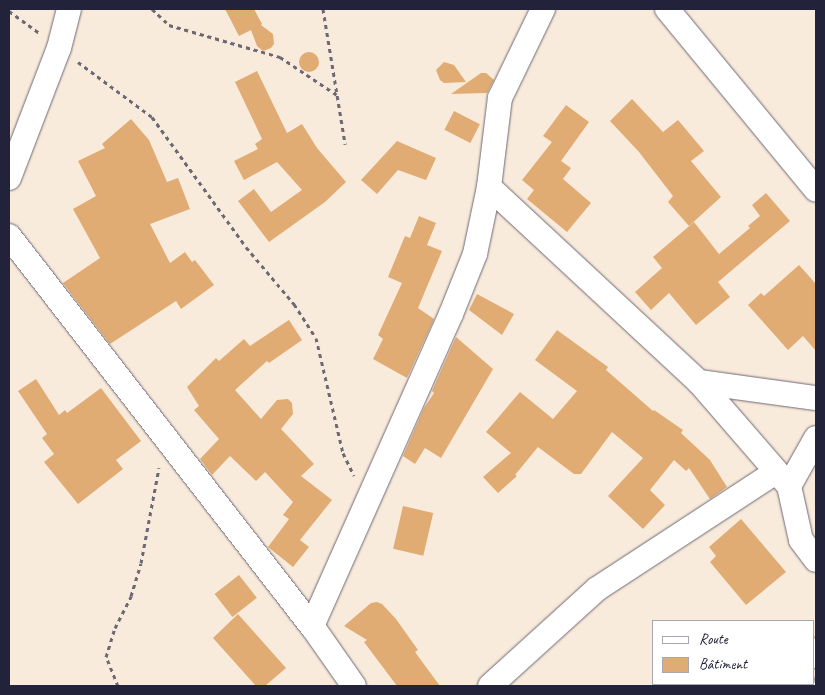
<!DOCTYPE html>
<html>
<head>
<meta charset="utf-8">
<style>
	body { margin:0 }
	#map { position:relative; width:825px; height:695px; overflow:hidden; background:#f9ebdb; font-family:Caveat,sans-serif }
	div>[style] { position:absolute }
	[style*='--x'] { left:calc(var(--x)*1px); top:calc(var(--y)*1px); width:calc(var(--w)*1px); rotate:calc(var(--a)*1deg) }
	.building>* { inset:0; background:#e1ab74; transform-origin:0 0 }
	.round { border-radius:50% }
	.path>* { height:3px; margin-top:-1.5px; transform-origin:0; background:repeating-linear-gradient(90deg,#6d6873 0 4px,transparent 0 8px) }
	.roads { filter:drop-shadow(0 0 1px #6d6873) drop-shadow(0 0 1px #6d6873) }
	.minor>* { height:24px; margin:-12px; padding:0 12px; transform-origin:12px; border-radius:12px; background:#fff }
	span { translate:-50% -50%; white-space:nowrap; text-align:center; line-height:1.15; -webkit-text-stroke:5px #fff; paint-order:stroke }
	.frame { position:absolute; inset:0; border:10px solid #22223b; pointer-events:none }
	.legend { position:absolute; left:652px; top:620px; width:162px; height:65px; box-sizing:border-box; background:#fff; border:1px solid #a7a7b1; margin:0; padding:6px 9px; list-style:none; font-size:15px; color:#22223b }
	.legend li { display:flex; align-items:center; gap:10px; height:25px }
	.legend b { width:25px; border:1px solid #a7a7b1 }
</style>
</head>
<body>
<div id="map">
	<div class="building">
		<i style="clip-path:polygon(225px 9px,254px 9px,262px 24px,261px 25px,273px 34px,274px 44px,271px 48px,263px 51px,257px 46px,251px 30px,239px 36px)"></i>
		<i class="round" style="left:299px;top:52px;width:20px;height:20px"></i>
		<i style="clip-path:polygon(444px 62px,454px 65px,466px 82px,444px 83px,440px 80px,436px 70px)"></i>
		<i style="clip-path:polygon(257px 71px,287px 133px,302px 124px,317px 148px,346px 182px,325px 202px,269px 242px,238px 201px,254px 189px,271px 212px,302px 190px,277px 162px,244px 180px,234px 161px,258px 149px,255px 144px,262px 139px,235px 82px)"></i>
		<i style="clip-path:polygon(481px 73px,486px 73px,494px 80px,487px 93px,451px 94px)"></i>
		<i style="clip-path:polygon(632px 99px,663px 132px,678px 120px,704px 151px,691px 161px,721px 197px,689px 226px,668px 202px,673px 196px,639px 152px,610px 121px)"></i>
		<i style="clip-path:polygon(566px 105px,589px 122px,561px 161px,571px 168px,563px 179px,591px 203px,567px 232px,527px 199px,534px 190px,522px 180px,552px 142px,543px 136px)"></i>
		<i style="left:454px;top:111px;width:29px;height:21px;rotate:27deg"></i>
		<i style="clip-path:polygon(131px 119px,149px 140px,167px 182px,178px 178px,190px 209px,150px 224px,170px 263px,185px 252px,192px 262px,195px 260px,214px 285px,181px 309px,176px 301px,110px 344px,63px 283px,100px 258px,73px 209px,96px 196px,78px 161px,105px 148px,102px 144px)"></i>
		<i style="clip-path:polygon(397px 141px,436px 158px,426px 180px,398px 170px,377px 194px,361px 180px)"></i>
		<i style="clip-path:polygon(766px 193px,790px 221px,718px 282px,730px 297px,696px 325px,669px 293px,651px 310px,635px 292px,662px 268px,653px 257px,694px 222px,719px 254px,750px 228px,748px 226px,760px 216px,752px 205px)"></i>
		<i style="clip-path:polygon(419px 216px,436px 223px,427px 245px,442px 251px,418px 308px,434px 319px,407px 378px,373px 359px,383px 339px,378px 335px,402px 283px,388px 277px,405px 236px,410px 238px)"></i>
		<i style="clip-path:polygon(799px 265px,816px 284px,816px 351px,803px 336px,788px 350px,748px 305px,761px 293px,764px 296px)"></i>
		<i style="clip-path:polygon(477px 294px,514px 314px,502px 335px,469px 310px)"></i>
		<i style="clip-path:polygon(289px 320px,302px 340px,269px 363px,267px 361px,235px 390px,261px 419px,277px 400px,288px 399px,292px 403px,293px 414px,281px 429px,314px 464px,301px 476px,332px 500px,300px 540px,309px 547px,293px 567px,268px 547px,289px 519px,283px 515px,293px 502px,265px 472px,256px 481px,230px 456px,212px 475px,200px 459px,219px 439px,194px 410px,199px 406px,187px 387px,216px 358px,219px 361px,244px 339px,250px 346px)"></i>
		<i style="clip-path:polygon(557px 330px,608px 367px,606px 370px,653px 411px,654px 410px,683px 430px,681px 433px,710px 460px,727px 487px,710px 499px,689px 468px,686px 471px,674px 460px,650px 490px,665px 505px,643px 529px,608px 496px,643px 458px,612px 432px,581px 474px,574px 474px,538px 447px,515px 475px,517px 476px,498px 493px,483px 477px,511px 453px,486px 432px,520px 392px,553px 419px,577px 391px,535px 360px)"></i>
		<i style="clip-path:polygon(456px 337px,493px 369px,441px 458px,425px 448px,415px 464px,403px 456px,424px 408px,434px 393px,432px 391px)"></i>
		<i style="clip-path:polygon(36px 379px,59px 415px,65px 410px,67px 413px,101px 388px,141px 441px,116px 460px,123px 469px,78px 504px,44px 462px,54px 454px,42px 438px,47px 434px,18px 391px)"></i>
		<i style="left:403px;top:506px;width:31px;height:44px;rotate:13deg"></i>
		<i style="clip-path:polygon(741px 519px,786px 572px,746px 605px,710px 562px,716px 556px,709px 547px)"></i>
		<i style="left:239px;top:575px;width:29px;height:31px;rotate:52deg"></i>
		<i style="clip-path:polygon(377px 602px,382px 604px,396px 619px,418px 650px,415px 652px,440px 686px,397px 686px,364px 642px,367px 640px,344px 626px,371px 603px)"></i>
		<i style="clip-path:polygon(238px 614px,286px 668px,265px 686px,256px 686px,213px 638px)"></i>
	</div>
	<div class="path">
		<i style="--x:152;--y:9;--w:23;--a:43"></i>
		<i style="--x:169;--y:25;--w:116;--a:16.1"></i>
		<i style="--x:280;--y:57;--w:69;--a:33.7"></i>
		<i style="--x:323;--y:9;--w:137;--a:80.7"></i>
		<i style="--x:9;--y:11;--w:37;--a:36"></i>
		<i style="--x:78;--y:62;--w:92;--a:36.6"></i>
		<i style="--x:152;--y:117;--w:160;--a:54.1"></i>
		<i style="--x:246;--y:247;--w:75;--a:49.9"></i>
		<i style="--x:294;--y:304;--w:40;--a:57.1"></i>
		<i style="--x:316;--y:338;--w:118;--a:76.8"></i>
		<i style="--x:343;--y:453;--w:25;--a:64"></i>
		<i style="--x:118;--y:686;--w:31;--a:-112"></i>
		<i style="--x:106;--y:657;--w:30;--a:-73"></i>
		<i style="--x:115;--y:628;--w:36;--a:-63"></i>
		<i style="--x:131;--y:596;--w:34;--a:-73"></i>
		<i style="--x:141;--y:563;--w:97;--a:-79.3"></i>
	</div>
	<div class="roads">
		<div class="minor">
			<i style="--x:667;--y:9;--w:234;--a:50.5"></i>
			<i style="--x:9;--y:178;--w:139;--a:-69"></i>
			<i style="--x:59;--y:48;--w:40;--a:-75.6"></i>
			<i style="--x:489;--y:187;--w:287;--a:42.9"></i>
			<i style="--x:699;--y:382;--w:138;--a:49.1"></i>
			<i style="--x:789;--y:486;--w:55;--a:77.5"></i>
			<i style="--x:801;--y:540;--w:25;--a:53"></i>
			<i style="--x:9;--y:236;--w:494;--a:52.2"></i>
			<i style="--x:312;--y:626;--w:73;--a:55"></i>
			<i style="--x:699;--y:382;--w:118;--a:7.8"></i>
			<i style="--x:789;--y:486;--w:55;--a:-60.6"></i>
			<i style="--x:312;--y:626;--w:342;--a:-66"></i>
			<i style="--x:451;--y:314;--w:65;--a:-68.2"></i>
			<i style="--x:475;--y:254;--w:68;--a:-78.2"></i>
			<i style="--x:489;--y:187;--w:90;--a:-83"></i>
			<i style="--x:500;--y:98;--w:99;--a:-64.2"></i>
			<i style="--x:814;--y:656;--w:6;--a:-72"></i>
			<i style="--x:490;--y:686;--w:144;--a:-42.2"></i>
			<i style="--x:597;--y:589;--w:214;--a:-33.2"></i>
			<i style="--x:802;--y:686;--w:2;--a:-63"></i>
		</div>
	</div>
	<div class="frame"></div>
	<ul class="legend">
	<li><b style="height:6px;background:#fff"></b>Route</li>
	<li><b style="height:14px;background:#e1ab74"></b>Bâtiment</li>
	</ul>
</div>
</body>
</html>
